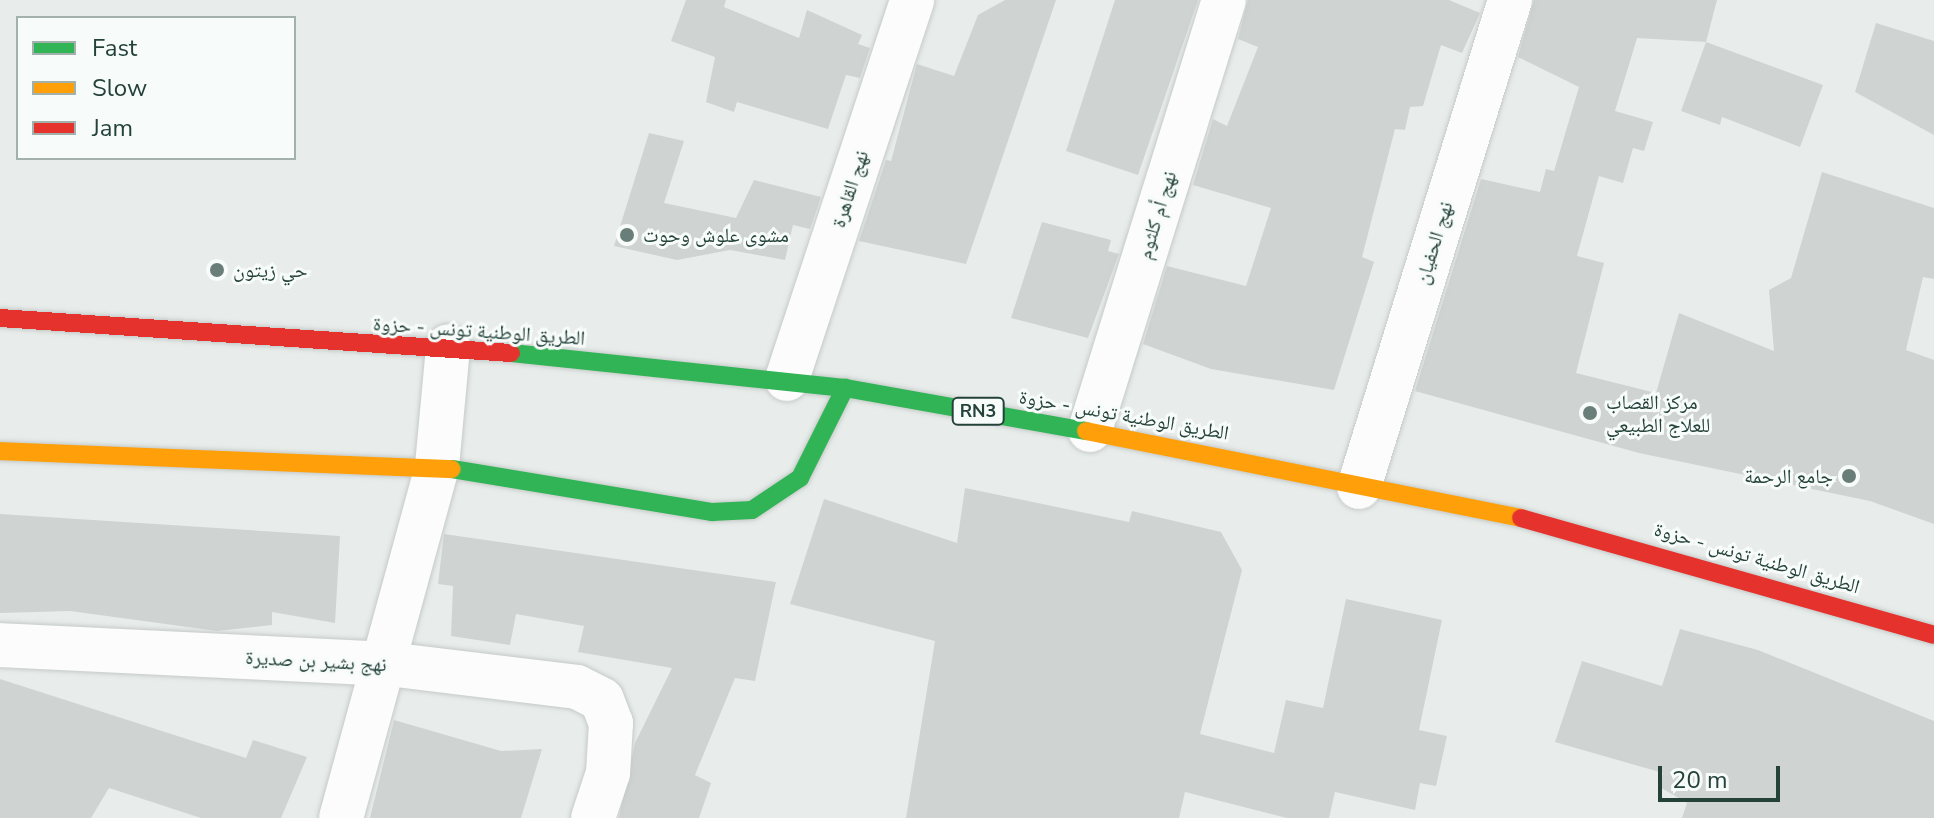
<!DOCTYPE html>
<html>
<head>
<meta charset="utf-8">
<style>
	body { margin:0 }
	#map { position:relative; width:1934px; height:818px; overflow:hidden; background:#e8edeb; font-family:"Nunito Sans","Noto Naskh Arabic",sans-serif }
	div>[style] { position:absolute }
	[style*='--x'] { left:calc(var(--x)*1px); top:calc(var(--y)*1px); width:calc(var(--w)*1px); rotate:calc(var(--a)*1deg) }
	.building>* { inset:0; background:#cfd4d2 }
	.roads { filter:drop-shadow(0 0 2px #c5cac8) drop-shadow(0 0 2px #c5cac8) }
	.street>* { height:44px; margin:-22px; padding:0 22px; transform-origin:22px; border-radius:22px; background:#fcfcfc }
	.fast>* { height:18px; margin:-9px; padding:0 9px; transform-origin:9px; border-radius:9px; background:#30b455 }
	.slow>* { height:18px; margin:-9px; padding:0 9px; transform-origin:9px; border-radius:9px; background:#ff9f0a }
	.jam>* { height:18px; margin:-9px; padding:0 9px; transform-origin:9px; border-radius:9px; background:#e5322d }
	.dots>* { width:22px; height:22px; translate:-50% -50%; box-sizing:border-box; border:4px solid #f7fbf9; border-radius:50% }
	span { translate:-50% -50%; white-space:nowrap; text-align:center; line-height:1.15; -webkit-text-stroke:6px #f7fbf9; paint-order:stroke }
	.shield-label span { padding:2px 6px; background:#f7fbf9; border:2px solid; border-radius:6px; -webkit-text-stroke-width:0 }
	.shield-label { font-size:18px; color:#24423a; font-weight:700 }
	.street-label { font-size:20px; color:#24423a }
	.poi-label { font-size:20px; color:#24423a }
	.left { translate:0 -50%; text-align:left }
	.right { translate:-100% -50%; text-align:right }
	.legend { position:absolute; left:16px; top:16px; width:280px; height:144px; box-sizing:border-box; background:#f7fbf9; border:2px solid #a3b1ad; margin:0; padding:10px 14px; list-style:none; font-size:24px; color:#24423a }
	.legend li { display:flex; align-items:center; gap:16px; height:40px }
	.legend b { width:40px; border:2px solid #a3b1ad }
	.scale { position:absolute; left:1658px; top:766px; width:122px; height:36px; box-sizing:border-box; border:4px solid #24423a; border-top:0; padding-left:10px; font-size:24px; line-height:28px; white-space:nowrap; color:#24423a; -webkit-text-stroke:6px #f7fbf9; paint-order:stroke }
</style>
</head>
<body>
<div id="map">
	<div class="building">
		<i style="clip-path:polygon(686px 0,726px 0,724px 7px,799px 38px,807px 10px,862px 35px,858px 44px,870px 48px,860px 78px,846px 75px,828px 129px,737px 102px,734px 112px,706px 102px,715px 57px,671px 41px)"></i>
		<i style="clip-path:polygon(1005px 0,1056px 0,966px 264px,859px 241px,886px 160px,891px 161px,917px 64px,954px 76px,978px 15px)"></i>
		<i style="clip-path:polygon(1115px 0,1198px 0,1138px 175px,1066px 151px)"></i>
		<i style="clip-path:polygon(1248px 0,1449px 0,1480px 13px,1462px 53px,1441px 45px,1423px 106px,1410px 107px,1405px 130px,1395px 129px,1362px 257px,1374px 262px,1334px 390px,1211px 369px,1143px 344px,1167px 266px,1246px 286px,1271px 208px,1193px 185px,1213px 119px,1227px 126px,1258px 47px,1238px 39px)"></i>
		<i style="clip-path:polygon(1534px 0,1717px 0,1706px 42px,1637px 38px,1615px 111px,1653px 122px,1644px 151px,1633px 148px,1623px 183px,1599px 176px,1577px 256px,1604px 263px,1576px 373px,1656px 393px,1679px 313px,1774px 351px,1769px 290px,1791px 278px,1822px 172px,1934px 208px,1934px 279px,1923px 277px,1906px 350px,1934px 360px,1934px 524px,1870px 501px,1639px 453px,1415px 391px,1481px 179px,1540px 192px,1546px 169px,1554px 171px,1579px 87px,1518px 57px)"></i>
		<i style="clip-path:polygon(1876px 23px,1934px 41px,1934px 135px,1855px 92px)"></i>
		<i style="clip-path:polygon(1706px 42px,1823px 85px,1800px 147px,1722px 117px,1720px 125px,1681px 111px)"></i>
		<i style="clip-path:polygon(649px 133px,684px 141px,664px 203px,736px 218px,754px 180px,821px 197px,810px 229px,793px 225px,785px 260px,730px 250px,677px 260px,614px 246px)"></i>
		<i style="clip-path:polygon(1042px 222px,1111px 240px,1108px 251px,1119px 254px,1088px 338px,1011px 318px)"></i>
		<i style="clip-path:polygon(965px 488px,1129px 522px,1132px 511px,1221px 532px,1242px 570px,1200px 734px,1274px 753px,1286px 700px,1323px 708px,1346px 599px,1442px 620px,1419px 730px,1447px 736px,1436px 786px,1420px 783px,1415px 810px,1335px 792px,1329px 818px,1287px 818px,1185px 792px,1179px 818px,906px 818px,935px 641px,790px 604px,824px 499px,957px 543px)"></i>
		<i style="clip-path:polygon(0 514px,340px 536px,335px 623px,272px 612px,272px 625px,217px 631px,70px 611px,0 613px)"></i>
		<i style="clip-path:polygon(444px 534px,776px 582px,755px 681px,735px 678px,695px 775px,711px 783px,699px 818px,619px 818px,635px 743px,672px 668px,578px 652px,584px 626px,516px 614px,510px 645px,451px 636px,453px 586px,438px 584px)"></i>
		<i style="clip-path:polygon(1680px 629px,1758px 650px,1934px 721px,1934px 818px,1682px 818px,1687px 803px,1658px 786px,1663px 773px,1555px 742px,1582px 661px,1662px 686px)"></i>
		<i style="clip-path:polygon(0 679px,246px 758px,253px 740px,307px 757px,281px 818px,201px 818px,109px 788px,91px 818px,0 818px)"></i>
		<i style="clip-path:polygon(394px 720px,501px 751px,542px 749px,521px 818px,370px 818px)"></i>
	</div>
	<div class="roads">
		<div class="street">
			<i style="--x:787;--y:379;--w:399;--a:-71.7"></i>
			<i style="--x:1090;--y:430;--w:450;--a:-72.7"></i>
			<i style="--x:1359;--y:487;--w:510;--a:-72.77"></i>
			<i style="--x:0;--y:645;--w:388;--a:2.8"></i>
			<i style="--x:388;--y:664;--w:190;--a:6.9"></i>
			<i style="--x:577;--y:687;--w:28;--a:27"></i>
			<i style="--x:602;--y:700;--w:25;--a:69"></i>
			<i style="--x:611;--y:723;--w:50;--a:93.4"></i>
			<i style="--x:608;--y:773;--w:47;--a:108.4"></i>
			<i style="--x:341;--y:818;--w:365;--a:-74.7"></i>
			<i style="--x:437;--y:466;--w:120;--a:-84.7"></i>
		</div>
		<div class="fast">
			<i style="--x:511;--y:353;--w:336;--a:6"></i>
			<i style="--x:845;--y:388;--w:245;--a:10.1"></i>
			<i style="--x:452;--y:469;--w:264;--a:9.4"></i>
			<i style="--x:712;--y:512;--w:40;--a:-2.9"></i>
			<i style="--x:752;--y:510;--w:58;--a:-33.7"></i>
			<i style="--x:800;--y:478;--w:101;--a:-63.4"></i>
		</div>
		<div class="slow">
			<i style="--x:1086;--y:431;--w:444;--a:11.3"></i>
			<i style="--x:0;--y:451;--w:452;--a:2.3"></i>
		</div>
		<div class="jam">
			<i style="--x:0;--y:318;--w:512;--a:3.92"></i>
			<i style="--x:1521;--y:518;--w:429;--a:15.8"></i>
		</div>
	</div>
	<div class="dots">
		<i style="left:627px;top:235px;background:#697e78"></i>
		<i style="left:217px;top:270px;background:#697e78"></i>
		<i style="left:1590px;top:413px;background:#697e78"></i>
		<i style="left:1849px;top:476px;background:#697e78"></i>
	</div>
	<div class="shield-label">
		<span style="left:978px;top:411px">RN3</span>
	</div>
	<div class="street-label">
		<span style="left:850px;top:189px;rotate:-72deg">نهج القاهرة</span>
		<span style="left:1157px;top:215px;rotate:-73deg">نهج أم كلثوم</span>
		<span style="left:1434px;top:243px;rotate:-73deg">نهج الحفيان</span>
		<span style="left:479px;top:331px;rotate:4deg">الطريق الوطنية تونس - حزوة</span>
		<span style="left:1124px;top:415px;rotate:10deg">الطريق الوطنية تونس - حزوة</span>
		<span style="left:1757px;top:558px;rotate:16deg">الطريق الوطنية تونس - حزوة</span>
		<span style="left:316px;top:661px;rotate:3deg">نهج بشير بن صديرة</span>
	</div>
	<div class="poi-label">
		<span class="left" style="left:643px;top:235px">مشوى علوش وحوت</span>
		<span class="left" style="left:233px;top:270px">حي زيتون</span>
		<span class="left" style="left:1606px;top:414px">مركز القصاب<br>للعلاج الطبيعي</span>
		<span class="right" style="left:1833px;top:476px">جامع الرحمة</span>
	</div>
	<ul class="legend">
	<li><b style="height:10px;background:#30b455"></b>Fast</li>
	<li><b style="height:10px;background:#ff9f0a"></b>Slow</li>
	<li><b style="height:10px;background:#e5322d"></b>Jam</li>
	</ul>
	<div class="scale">20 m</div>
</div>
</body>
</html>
